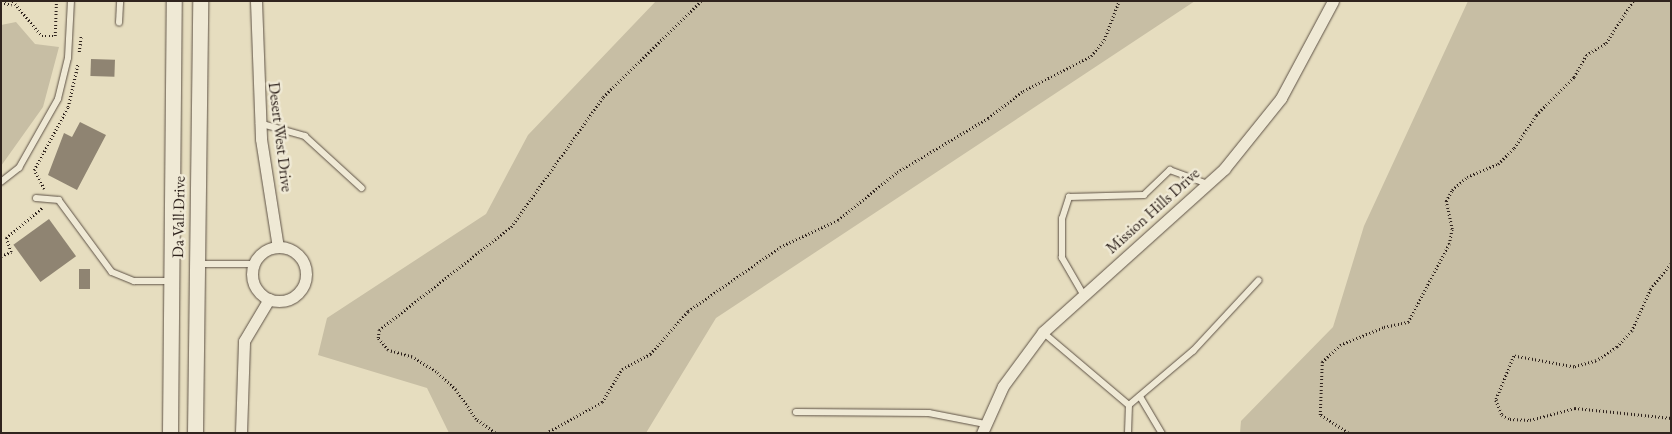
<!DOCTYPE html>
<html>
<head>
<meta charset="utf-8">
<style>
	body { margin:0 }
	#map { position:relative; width:1672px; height:434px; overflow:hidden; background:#e6ddbf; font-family:"EB Garamond",serif }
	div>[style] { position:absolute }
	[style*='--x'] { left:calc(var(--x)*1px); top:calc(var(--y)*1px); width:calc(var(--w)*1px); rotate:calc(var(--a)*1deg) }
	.green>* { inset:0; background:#c7bea4 }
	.building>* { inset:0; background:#8f8472; transform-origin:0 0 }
	.path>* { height:2.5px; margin-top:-1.25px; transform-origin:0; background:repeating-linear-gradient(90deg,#30241e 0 1px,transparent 0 3.5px) }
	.roads { filter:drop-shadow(0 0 1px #5e5246) drop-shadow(0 0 1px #5e5246) }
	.service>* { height:5.5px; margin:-2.75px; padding:0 2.75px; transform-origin:2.75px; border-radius:2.75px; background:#efe9d5 }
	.minor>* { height:11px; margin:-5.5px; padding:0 5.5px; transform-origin:5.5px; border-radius:5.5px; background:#efe9d5 }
	.minor>.ring { margin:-5.5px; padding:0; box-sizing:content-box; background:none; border:11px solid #efe9d5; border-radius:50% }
	.secondary>* { height:15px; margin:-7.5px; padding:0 7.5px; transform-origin:7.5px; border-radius:7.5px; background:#efe9d5 }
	span { translate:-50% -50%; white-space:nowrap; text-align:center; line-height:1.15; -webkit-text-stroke:5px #efe9d5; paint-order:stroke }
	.street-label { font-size:16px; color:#30241e }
	.frame { position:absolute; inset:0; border:2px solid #30241e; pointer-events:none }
</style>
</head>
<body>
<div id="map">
	<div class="green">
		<i style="clip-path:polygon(656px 1px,1195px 1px,716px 318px,646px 433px,449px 433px,427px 388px,318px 355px,327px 318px,486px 214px,528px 135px)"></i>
		<i style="clip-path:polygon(1468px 1px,1671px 1px,1671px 433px,1240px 433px,1241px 421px,1333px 327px,1364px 226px)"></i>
		<i style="clip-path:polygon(16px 22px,35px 44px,59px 47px,43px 107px,1px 166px,1px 25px)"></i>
	</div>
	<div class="building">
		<i style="left:91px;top:59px;width:24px;height:17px;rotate:2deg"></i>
		<i style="clip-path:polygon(80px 122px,106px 135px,77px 190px,48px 175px,64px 133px,72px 137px)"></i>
		<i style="left:49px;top:219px;width:46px;height:44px;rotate:54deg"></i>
		<i style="left:79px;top:269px;width:11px;height:20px"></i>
	</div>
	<div class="path">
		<i style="--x:13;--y:1;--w:45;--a:50.4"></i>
		<i style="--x:42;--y:36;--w:13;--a:0"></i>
		<i style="--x:55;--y:36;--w:35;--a:-88"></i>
		<i style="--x:1;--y:2;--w:11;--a:15"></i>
		<i style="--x:79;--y:52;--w:16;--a:-83"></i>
		<i style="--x:44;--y:189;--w:21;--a:-118"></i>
		<i style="--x:34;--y:170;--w:72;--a:-61.6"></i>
		<i style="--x:68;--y:107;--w:45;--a:-77.2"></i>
		<i style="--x:1;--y:256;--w:11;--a:-22"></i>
		<i style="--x:11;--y:252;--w:15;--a:-110"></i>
		<i style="--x:6;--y:238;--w:48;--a:-40"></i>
		<i style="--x:1671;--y:264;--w:32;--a:129"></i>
		<i style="--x:1651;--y:289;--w:46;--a:114.3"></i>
		<i style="--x:1632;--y:331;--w:22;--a:133"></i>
		<i style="--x:1617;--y:347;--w:25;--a:146"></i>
		<i style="--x:1596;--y:361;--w:23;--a:165"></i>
		<i style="--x:1574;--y:367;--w:61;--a:-169.6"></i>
		<i style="--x:1514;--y:356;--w:48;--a:112.2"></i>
		<i style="--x:1496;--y:400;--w:16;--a:68"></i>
		<i style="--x:1502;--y:415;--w:9;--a:27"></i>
		<i style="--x:1510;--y:419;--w:20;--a:3"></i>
		<i style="--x:1530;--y:420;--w:47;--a:-14.9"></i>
		<i style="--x:1575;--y:408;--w:97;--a:5.9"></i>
		<i style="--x:495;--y:433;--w:24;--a:-144"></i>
		<i style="--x:476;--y:419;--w:35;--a:-125"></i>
		<i style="--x:456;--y:390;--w:27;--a:-138"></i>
		<i style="--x:436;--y:372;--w:28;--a:-148"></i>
		<i style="--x:412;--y:357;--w:25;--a:-164"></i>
		<i style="--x:388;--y:350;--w:16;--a:-130"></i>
		<i style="--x:378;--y:338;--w:8;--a:-83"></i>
		<i style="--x:379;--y:330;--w:167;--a:-38"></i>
		<i style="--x:511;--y:227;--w:159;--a:-54.7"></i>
		<i style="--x:603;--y:97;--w:137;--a:-44.4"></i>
		<i style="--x:546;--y:433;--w:64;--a:-29"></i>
		<i style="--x:602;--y:402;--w:39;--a:-59"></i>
		<i style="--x:622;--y:369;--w:32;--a:-28"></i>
		<i style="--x:650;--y:354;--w:57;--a:-48.5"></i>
		<i style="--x:688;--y:311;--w:112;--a:-34.8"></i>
		<i style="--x:780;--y:247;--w:64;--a:-25"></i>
		<i style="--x:838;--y:220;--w:76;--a:-39.1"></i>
		<i style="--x:897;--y:172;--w:106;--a:-30.7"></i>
		<i style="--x:988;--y:118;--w:44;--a:-37.6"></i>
		<i style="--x:1023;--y:91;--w:76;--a:-27.2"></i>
		<i style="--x:1091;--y:56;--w:21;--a:-51"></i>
		<i style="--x:1104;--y:40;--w:42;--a:-69"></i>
		<i style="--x:1348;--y:433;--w:33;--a:-147"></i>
		<i style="--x:1320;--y:415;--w:53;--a:-87.8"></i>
		<i style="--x:1322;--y:362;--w:25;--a:-43"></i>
		<i style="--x:1340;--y:345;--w:48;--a:-22.2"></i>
		<i style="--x:1384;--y:327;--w:25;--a:-12"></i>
		<i style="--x:1408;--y:322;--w:88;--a:-62.3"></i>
		<i style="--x:1449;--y:244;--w:15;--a:-79"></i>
		<i style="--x:1452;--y:229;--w:29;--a:-102"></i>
		<i style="--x:1446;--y:201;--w:13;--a:-61"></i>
		<i style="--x:1452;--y:190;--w:20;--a:-41"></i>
		<i style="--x:1467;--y:177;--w:34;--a:-23"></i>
		<i style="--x:1498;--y:164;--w:23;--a:-45"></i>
		<i style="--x:1514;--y:148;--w:40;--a:-56"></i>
		<i style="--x:1536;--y:115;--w:54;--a:-45"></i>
		<i style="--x:1574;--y:77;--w:25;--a:-61"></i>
		<i style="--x:1586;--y:55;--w:23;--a:-31"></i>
		<i style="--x:1606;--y:43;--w:50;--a:-57.3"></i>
	</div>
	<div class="roads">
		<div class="service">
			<i style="--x:119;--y:23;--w:22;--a:-87"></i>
			<i style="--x:259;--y:123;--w:48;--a:15.8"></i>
			<i style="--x:305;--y:136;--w:77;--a:42.4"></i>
			<i style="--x:1;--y:182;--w:23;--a:-38"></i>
			<i style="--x:19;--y:168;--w:79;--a:-60.5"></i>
			<i style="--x:58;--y:99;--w:42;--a:-76.3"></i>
			<i style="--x:68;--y:58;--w:57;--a:-87"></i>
			<i style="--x:36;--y:198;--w:23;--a:5"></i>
			<i style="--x:59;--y:200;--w:89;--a:53.6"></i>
			<i style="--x:112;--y:272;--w:24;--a:22"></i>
			<i style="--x:134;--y:281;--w:36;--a:0"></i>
			<i style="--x:198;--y:264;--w:53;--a:0"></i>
			<i style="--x:1084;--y:296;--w:44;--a:-120.1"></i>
			<i style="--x:1062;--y:258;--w:39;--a:-90"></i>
			<i style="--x:1062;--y:219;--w:23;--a:-72"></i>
			<i style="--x:1069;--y:197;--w:75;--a:-1.5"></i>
			<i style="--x:1144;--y:195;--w:36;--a:-44"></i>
			<i style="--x:1170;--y:170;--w:40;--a:20.2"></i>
			<i style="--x:1043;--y:332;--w:113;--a:40.3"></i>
			<i style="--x:1129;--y:405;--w:84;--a:-40.2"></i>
			<i style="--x:1193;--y:351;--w:96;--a:-47.1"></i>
			<i style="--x:1140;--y:396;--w:43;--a:59.3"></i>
			<i style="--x:796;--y:412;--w:133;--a:0.4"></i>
			<i style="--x:929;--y:413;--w:57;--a:11.1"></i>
			<i style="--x:1128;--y:433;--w:28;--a:-88"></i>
		</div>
		<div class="minor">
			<i style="--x:256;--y:1;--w:138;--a:87.9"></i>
			<i style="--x:261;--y:139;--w:109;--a:81.1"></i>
			<i class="ring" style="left:252px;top:247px;width:43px;height:43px"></i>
			<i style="--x:241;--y:433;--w:92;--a:-88.1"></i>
			<i style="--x:244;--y:341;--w:49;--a:-59.2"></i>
			<i style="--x:982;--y:433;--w:51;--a:-65.9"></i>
			<i style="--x:1003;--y:386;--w:67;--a:-53.5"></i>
			<i style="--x:1043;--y:332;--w:244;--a:-42"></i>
			<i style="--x:1224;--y:169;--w:91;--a:-51.2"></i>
			<i style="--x:1281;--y:98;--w:110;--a:-61.8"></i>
		</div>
		<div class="secondary">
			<i style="--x:170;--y:433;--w:432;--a:-89.5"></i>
			<i style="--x:195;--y:433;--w:432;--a:-89.3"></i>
		</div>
	</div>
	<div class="street-label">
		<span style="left:280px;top:137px;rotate:83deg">Desert West Drive</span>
		<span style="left:1153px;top:211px;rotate:-42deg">Mission Hills Drive</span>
		<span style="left:179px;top:217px;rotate:-89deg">Da Vall Drive</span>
	</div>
	<div class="frame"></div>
</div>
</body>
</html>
